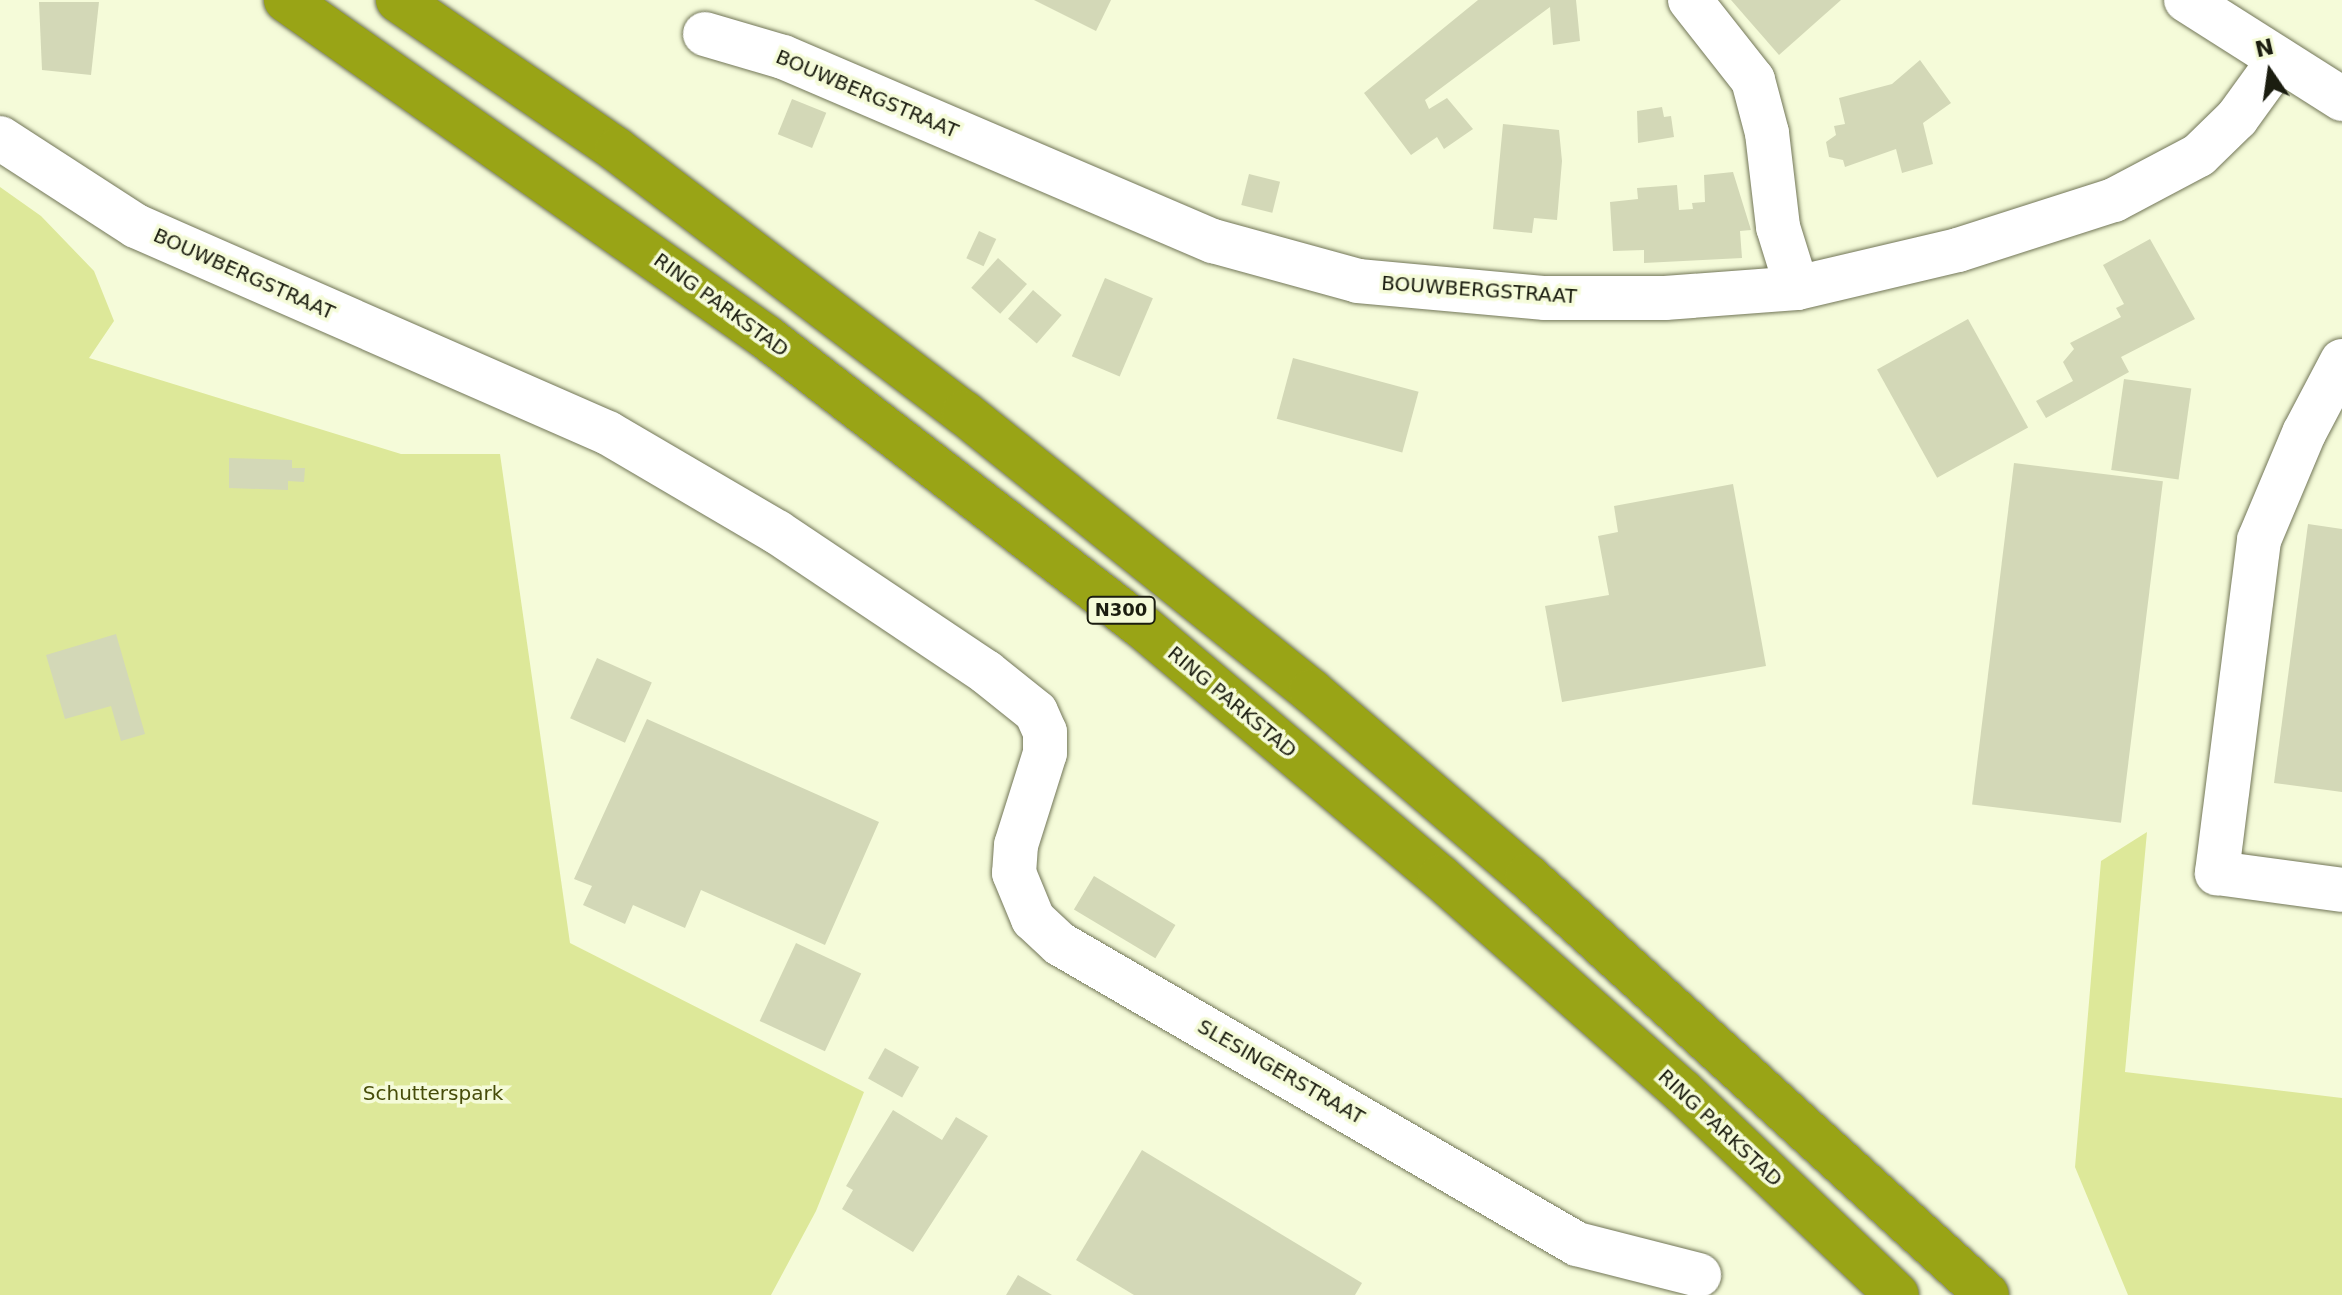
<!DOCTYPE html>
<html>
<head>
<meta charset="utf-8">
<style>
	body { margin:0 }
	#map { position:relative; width:2342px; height:1295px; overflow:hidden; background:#f5fbd9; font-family:"DejaVu Sans",sans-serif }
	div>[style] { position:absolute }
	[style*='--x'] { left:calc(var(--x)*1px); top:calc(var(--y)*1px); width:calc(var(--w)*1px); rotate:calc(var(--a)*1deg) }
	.green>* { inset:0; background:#dde899 }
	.building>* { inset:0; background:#d3d8b7; transform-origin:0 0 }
	.roads { filter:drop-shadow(0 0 2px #727658) drop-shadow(0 0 2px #727658) }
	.minor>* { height:44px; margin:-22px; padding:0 22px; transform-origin:22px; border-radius:22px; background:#fff }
	.highway>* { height:44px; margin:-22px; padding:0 22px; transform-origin:22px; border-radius:22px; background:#99a416 }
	span { translate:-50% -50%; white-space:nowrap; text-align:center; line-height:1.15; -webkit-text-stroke:7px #f5fbd9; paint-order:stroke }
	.shield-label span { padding:2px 6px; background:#f5fbd9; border:2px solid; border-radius:6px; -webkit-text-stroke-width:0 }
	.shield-label { font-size:18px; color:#1b1d10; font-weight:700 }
	.street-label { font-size:20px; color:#1b1d10 }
	.park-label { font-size:20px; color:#464c09 }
	.north { position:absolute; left:2230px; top:32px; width:80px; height:80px; -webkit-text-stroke:6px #f5fbd9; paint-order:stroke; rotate:347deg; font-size:22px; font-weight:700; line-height:32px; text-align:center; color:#1b1d10 }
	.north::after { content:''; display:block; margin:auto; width:28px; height:36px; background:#1b1d10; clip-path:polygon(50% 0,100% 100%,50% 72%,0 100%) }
</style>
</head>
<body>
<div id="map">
	<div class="green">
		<i style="clip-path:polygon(0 187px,41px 216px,94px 271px,114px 321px,89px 358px,401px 454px,500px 454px,570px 943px,864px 1092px,816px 1211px,771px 1295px,0 1295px)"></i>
		<i style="clip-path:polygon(2147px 832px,2125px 1072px,2342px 1098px,2342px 1295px,2128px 1295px,2075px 1167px,2101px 861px)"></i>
	</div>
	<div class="building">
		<i style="clip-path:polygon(1034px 0,1111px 0,1096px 31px)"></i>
		<i style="clip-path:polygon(1478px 0,1576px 0,1580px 41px,1553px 45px,1550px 7px,1425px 100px,1429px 109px,1447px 98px,1473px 129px,1444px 149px,1437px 137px,1411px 155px,1364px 93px)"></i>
		<i style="clip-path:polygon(1731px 0,1841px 0,1779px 55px)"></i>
		<i style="clip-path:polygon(39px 2px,99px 2px,91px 75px,42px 70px)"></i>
		<i style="clip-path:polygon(1920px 60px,1951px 103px,1923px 123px,1933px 164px,1902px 173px,1896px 149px,1845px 167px,1843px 160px,1829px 157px,1826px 142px,1836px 135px,1834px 126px,1845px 124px,1839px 98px,1892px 84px)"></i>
		<i style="left:792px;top:99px;width:37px;height:38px;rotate:22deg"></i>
		<i style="clip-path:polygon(1662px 107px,1664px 117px,1671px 116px,1674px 137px,1638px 143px,1637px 111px)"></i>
		<i style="clip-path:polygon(1503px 124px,1559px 130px,1562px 161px,1557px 220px,1534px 218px,1532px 233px,1493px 229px)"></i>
		<i style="clip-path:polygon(1733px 172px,1751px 230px,1740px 231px,1742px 258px,1644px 263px,1644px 250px,1613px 251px,1610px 202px,1638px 199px,1637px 188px,1677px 185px,1679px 210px,1693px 209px,1692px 203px,1705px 202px,1704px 175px)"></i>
		<i style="left:1249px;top:174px;width:32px;height:32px;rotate:14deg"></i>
		<i style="left:979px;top:231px;width:19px;height:30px;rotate:25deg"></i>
		<i style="clip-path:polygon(2150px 239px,2195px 319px,2121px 357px,2129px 372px,2046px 418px,2036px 401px,2073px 381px,2063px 362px,2074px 349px,2070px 343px,2121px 317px,2116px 308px,2124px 304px,2103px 265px)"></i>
		<i style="left:998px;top:258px;width:39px;height:40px;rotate:42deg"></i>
		<i style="left:1105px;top:278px;width:52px;height:85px;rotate:23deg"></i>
		<i style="left:1033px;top:290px;width:38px;height:38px;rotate:41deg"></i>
		<i style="left:1968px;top:319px;width:124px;height:104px;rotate:61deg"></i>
		<i style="left:1293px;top:358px;width:130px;height:63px;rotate:15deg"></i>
		<i style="left:2124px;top:379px;width:68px;height:92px;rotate:8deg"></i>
		<i style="clip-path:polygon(229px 458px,292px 460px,292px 468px,305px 468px,304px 482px,288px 481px,288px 490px,229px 488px)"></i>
		<i style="left:2014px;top:463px;width:150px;height:344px;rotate:7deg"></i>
		<i style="clip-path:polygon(1733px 484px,1766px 666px,1562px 702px,1545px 606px,1609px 595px,1598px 536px,1618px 532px,1614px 506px)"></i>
		<i style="clip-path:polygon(2308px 524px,2342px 529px,2342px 792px,2274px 783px)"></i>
		<i style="clip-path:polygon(116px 634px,145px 734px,121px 741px,111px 706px,65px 719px,46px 655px)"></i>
		<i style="left:597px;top:658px;width:60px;height:66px;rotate:24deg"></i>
		<i style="clip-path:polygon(647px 719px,879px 822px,825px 945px,701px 890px,685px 928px,633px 905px,625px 924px,583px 905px,592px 886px,574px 879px)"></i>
		<i style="left:1094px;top:876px;width:95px;height:39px;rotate:31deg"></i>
		<i style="left:796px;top:943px;width:72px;height:86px;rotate:25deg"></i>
		<i style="left:885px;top:1048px;width:39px;height:35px;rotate:29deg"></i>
		<i style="clip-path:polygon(893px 1110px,942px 1140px,956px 1117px,988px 1136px,913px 1252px,842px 1209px,853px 1190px,846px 1186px)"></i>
		<i style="clip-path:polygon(1142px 1150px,1362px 1283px,1355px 1295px,1134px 1295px,1076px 1260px)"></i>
		<i style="clip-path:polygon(1018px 1275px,1047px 1292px,1052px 1295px,1006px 1295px)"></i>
	</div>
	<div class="roads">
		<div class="minor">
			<i style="--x:1690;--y:0;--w:102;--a:51.8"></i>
			<i style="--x:1753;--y:80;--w:55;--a:75.2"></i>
			<i style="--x:1767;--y:133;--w:95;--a:83.3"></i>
			<i style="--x:1778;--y:227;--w:64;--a:72.7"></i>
			<i style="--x:2186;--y:0;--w:185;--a:32.4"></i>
			<i style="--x:705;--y:34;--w:81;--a:16.4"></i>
			<i style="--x:783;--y:57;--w:468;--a:23.2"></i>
			<i style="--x:1213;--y:241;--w:150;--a:15.4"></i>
			<i style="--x:1358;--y:281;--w:188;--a:5.2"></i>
			<i style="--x:1545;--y:298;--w:120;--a:0"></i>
			<i style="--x:1665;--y:298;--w:132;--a:-4.3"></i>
			<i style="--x:1797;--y:288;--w:165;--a:-13.3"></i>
			<i style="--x:1958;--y:250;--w:164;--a:-17.8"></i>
			<i style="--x:2114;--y:200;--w:96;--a:-27.9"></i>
			<i style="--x:2199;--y:155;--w:53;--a:-44.2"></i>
			<i style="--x:2237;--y:118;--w:72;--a:-54.1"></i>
			<i style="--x:0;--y:138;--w:162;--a:32.9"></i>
			<i style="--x:136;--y:226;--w:515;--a:23.68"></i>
			<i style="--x:608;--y:433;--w:196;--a:30.4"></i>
			<i style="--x:777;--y:532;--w:252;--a:33.8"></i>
			<i style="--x:986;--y:672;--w:64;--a:38.7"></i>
			<i style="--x:1036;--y:712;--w:22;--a:66"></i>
			<i style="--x:1045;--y:732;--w:21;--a:90"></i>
			<i style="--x:1045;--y:753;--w:96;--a:107.5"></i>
			<i style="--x:1016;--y:845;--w:28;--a:94"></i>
			<i style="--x:1014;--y:873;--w:50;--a:67.6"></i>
			<i style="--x:1033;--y:919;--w:37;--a:43"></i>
			<i style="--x:1060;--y:944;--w:598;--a:30.13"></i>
			<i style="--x:1577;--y:1244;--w:126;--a:14.3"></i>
			<i style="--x:2342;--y:361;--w:81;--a:117.8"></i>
			<i style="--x:2304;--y:433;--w:116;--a:112.8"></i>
			<i style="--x:2259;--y:540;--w:336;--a:97.2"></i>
			<i style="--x:2217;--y:873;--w:126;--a:7.7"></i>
		</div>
		<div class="highway">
			<i style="--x:286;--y:0;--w:586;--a:35.07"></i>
			<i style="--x:766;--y:337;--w:476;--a:37.6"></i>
			<i style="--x:1143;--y:627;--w:388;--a:40.1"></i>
			<i style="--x:1440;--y:877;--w:323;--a:41.5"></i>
			<i style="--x:1682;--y:1091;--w:296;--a:43.5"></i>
			<i style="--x:398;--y:0;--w:265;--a:34.4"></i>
			<i style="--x:617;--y:150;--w:435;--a:37.2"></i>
			<i style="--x:964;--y:413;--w:445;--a:38.7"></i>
			<i style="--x:1311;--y:691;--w:284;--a:40.6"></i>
			<i style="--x:1527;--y:876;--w:622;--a:42.33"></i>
		</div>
	</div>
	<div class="shield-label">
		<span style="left:1121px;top:610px">N300</span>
	</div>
	<div class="street-label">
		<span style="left:867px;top:94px;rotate:23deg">BOUWBERGSTRAAT</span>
		<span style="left:244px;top:274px;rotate:24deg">BOUWBERGSTRAAT</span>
		<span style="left:1479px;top:290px;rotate:4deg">BOUWBERGSTRAAT</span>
		<span style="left:721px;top:305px;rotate:36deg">RING PARKSTAD</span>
		<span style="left:1232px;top:702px;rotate:40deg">RING PARKSTAD</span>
		<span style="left:1281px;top:1072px;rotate:30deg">SLESINGERSTRAAT</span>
		<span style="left:1720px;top:1128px;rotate:43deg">RING PARKSTAD</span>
	</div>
	<div class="park-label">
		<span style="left:433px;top:1093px">Schutterspark</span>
	</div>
	<div class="north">N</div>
</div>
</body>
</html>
